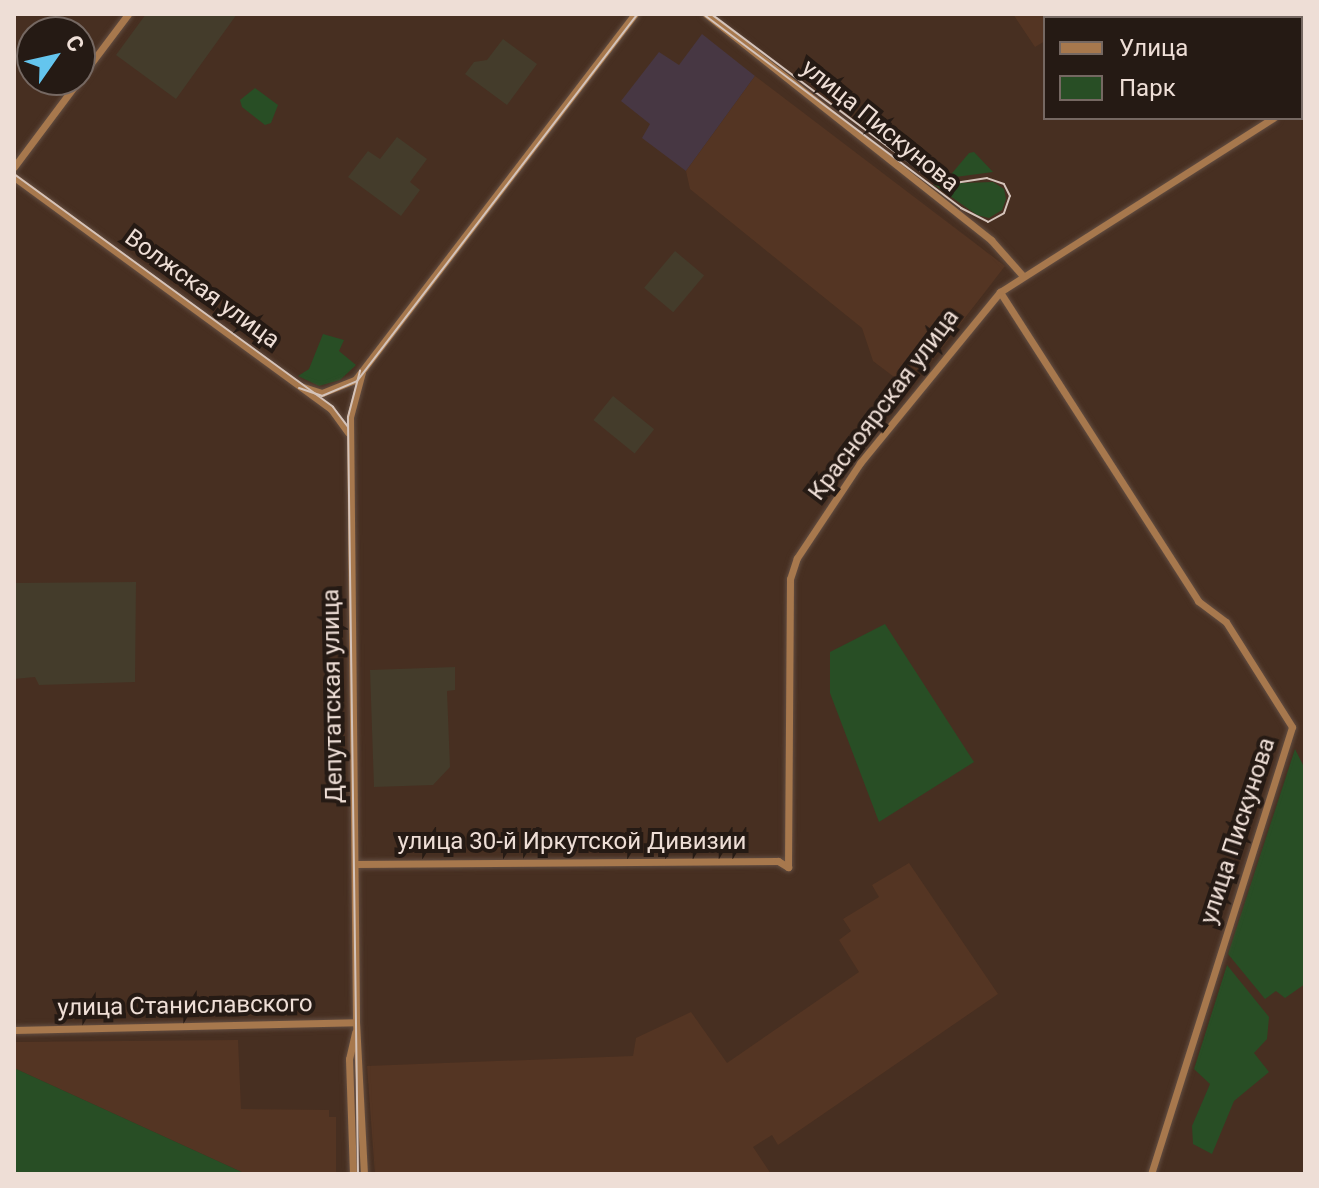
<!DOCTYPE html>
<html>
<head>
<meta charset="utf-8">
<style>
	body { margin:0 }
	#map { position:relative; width:1319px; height:1188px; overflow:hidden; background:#472f21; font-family:Roboto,sans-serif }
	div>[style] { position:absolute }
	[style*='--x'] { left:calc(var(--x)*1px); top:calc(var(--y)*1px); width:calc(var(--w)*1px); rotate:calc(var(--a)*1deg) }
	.commercial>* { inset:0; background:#473743 }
	.built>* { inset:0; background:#543523 }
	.education>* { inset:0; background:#443c2b; transform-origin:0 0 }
	.green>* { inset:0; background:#284e25 }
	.roads { filter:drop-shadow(0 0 2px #634e42) drop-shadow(0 0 2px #634e42) }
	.secondary>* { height:7px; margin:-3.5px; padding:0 3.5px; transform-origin:3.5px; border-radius:3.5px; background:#a7784d }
	.tram>* { height:2px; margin:-1px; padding:0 1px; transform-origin:1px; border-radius:1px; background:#d4c3ba }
	span { translate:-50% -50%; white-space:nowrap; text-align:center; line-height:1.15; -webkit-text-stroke:8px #251a14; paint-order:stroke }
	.street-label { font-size:24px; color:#eeded6 }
	.frame { position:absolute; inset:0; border:16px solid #eeded6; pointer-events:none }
	.legend { position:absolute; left:1043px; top:16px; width:260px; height:104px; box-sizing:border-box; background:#251a14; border:2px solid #756862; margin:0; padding:10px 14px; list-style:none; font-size:24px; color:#eeded6 }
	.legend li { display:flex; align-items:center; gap:16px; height:40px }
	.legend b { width:40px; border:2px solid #756862 }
	.north { position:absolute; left:16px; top:16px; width:80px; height:80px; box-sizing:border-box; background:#251a14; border:2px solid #756862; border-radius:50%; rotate:56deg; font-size:22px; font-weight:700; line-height:32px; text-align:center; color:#eeded6 }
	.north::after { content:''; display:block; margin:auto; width:28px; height:36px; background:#64c5ee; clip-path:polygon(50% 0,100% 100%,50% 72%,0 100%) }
</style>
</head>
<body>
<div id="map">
	<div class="commercial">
		<i style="clip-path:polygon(702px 34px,755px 76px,686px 171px,642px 138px,650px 124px,621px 101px,659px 52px,679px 65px)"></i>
	</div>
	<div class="built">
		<i style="clip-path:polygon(1013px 14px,1088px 14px,1045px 18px,1045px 41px,1035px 47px)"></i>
		<i style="clip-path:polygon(755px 76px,1005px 266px,910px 389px,873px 361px,862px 328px,690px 189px,686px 171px)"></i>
		<i style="clip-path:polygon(909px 863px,998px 994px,778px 1145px,772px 1135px,753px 1147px,771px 1174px,375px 1174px,367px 1066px,633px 1056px,636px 1038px,691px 1012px,727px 1063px,859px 972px,839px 940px,851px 931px,843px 919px,879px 897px,872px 885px)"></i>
		<i style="clip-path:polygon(238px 1040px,241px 1109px,329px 1110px,329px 1117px,336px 1117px,336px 1174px,246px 1174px,14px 1068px,14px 1042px)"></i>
	</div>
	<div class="education">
		<i style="clip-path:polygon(146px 14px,237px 14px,176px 99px,116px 55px)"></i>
		<i style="clip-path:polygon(503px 39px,537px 64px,507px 105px,465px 74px,474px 62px,487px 60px)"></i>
		<i style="clip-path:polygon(397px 137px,427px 159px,410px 182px,420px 190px,401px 216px,348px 177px,368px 151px,380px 159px)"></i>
		<i style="left:675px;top:251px;width:38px;height:48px;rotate:40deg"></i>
		<i style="left:613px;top:396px;width:53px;height:31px;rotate:39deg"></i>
		<i style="clip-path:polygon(136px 582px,135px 682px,39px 685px,35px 677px,14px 679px,15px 583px)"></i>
		<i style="clip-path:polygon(455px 667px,455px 690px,447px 691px,450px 767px,433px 785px,374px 787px,370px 670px)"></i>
	</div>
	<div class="green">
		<i style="clip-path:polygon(255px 88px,278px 105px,271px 123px,265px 125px,242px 107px,240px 100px)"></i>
		<i style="clip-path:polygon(974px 152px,993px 172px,948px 178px,969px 153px)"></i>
		<i style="clip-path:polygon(993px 182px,1004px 189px,1006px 199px,1002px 210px,989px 218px,977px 215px,933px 184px)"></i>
		<i style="clip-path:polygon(323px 334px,344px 340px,339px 351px,356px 365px,340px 380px,319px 386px,298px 376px,309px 369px)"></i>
		<i style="clip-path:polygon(885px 624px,974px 762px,879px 822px,830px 693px,830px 652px)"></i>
		<i style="clip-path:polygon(1295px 749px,1305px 769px,1305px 984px,1285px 998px,1276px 991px,1265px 999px,1228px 954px)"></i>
		<i style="clip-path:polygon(1227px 965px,1269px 1017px,1267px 1039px,1254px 1053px,1269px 1072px,1234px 1101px,1212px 1154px,1193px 1144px,1192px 1126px,1210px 1084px,1194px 1069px)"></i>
		<i style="clip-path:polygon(14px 1068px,246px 1174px,14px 1174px)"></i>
	</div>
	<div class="roads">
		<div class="secondary">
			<i style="--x:706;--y:14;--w:364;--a:38.4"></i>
			<i style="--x:991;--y:240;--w:48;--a:48.4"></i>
			<i style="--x:1256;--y:14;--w:5;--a:53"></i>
			<i style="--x:80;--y:78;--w:80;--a:-53.1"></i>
			<i style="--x:1301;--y:79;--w:7;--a:56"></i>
			<i style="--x:1301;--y:101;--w:5;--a:-37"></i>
			<i style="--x:14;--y:167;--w:109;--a:-53.2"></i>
			<i style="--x:14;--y:177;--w:393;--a:36.2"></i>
			<i style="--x:331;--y:409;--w:29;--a:54"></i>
			<i style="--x:1000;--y:292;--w:367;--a:57.3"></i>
			<i style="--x:1198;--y:601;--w:35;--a:37"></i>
			<i style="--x:1226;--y:622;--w:124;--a:57.8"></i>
			<i style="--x:1292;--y:727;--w:469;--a:107.5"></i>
			<i style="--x:362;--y:372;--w:47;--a:104.9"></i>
			<i style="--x:350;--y:417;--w:605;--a:89.43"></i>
			<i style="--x:356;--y:1022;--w:152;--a:87"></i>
			<i style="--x:300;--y:386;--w:23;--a:18"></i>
			<i style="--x:322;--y:393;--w:35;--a:-22"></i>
			<i style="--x:355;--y:380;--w:461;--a:-52.6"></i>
			<i style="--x:355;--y:864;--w:423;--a:-0.4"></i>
			<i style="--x:778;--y:861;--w:12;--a:31"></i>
			<i style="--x:788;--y:867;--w:288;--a:-89.6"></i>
			<i style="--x:790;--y:579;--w:22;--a:-72"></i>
			<i style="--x:797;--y:558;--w:114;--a:-56.4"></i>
			<i style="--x:860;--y:463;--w:221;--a:-50.7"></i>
			<i style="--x:1000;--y:292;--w:324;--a:-32.5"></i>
			<i style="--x:14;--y:1030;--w:342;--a:-1.3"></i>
			<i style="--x:353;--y:1174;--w:115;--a:-92"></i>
			<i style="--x:349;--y:1059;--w:28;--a:-77"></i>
		</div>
	</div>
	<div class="tram">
		<i style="--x:703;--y:14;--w:323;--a:36.9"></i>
		<i style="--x:961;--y:208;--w:30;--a:27"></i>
		<i style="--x:988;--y:222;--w:18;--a:-29"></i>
		<i style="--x:1004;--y:213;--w:18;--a:-71"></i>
		<i style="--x:1010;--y:196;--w:13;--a:-117"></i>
		<i style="--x:1004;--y:184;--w:18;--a:-161"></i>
		<i style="--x:987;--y:178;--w:39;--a:171"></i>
		<i style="--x:948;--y:184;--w:18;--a:-164"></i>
		<i style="--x:931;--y:179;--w:275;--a:-143.1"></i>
		<i style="--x:14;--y:174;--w:395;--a:36.1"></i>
		<i style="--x:333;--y:407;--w:25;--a:53"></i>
		<i style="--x:299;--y:388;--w:24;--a:19"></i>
		<i style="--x:322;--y:396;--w:38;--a:-23"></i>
		<i style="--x:357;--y:381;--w:462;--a:-52.6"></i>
		<i style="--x:358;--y:1174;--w:757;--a:-90.76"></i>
		<i style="--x:348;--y:417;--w:48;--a:-75.4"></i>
	</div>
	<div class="street-label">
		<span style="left:880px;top:126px;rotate:39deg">улица Пискунова</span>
		<span style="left:202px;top:289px;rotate:36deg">Волжская улица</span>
		<span style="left:884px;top:405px;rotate:-53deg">Красноярская улица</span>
		<span style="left:333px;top:696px;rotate:-91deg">Депутатская улица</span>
		<span style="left:1238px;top:831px;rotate:-72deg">улица Пискунова</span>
		<span style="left:572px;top:842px">улица 30-й Иркутской Дивизии</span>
		<span style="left:185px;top:1006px;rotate:-1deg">улица Станиславского</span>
	</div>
	<div class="frame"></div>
	<ul class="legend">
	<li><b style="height:10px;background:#a7784d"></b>Улица</li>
	<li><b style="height:22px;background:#284e25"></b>Парк</li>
	</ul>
	<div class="north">С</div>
</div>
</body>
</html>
